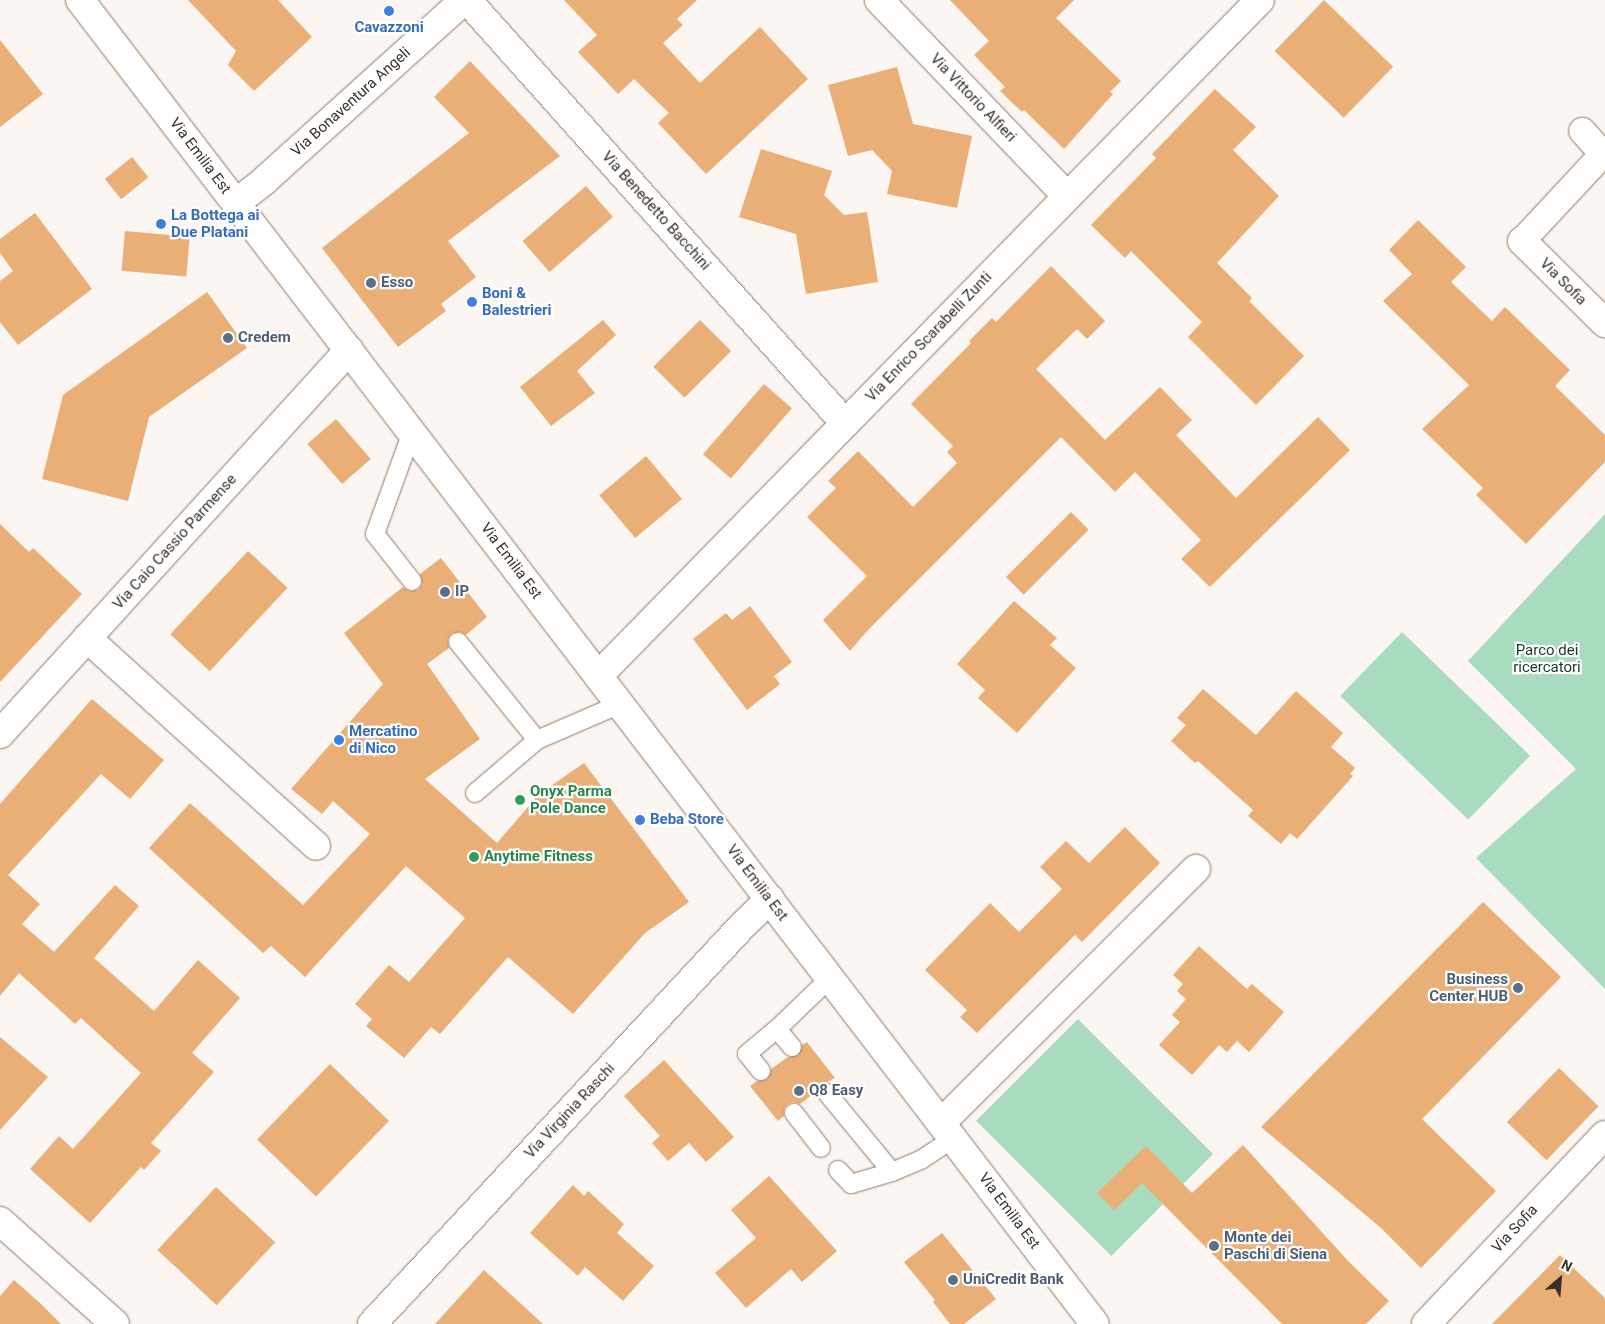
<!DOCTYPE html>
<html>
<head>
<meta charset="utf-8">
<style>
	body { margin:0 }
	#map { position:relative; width:1605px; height:1324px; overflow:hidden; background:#fcf6f2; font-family:Roboto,sans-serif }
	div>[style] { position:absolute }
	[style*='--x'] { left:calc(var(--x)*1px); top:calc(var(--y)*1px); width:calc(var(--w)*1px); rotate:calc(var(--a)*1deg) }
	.green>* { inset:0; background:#a9dbbf; transform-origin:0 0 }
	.building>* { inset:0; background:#eaae77; transform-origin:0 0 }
	.roads { filter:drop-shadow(0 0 1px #907965) drop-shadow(0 0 1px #907965) }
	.service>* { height:18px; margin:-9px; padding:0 9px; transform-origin:9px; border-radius:9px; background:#fff }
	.pedestrian>* { height:26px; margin:-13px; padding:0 13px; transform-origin:13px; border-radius:13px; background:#fff }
	.minor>* { height:28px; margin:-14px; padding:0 14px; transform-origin:14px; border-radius:14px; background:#fff }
	.secondary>* { height:28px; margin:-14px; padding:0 14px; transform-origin:14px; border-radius:14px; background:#fff }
	.dots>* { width:14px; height:14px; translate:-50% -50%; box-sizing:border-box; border:2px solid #fff; border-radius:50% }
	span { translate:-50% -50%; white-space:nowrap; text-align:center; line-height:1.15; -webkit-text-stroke:4.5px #fff; paint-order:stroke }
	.shop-label { font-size:15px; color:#366cbe; font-weight:700 }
	.left { translate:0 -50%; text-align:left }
	.street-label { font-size:15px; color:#3a3027 }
	.service-label { font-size:15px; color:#4e5e75; font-weight:700 }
	.right { translate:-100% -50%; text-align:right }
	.park-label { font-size:15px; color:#173a29 }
	.leisure-label { font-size:15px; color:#27864d; font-weight:700 }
	.north { position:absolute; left:1535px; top:1254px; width:50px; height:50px; -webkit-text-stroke:4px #fff; paint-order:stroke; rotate:27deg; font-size:14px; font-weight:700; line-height:20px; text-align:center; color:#3a3027 }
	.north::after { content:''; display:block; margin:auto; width:18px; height:22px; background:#3a3027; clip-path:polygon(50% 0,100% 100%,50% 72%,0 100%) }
</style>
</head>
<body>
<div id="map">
	<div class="green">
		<i style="clip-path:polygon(1605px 514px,1605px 989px,1476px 858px,1576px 769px,1468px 661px)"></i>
		<i style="left:1402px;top:632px;width:178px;height:89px;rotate:44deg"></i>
		<i style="left:1078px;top:1019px;width:191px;height:144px;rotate:45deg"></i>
	</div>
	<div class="building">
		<i style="clip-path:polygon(188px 0,278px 0,312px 37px,254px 91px,228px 65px,236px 51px)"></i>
		<i style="clip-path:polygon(564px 0,697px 0,677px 19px,683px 25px,663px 43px,700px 83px,760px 27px,808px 79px,706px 174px,658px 123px,669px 113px,634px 79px,618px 94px,578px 52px,597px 35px)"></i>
		<i style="clip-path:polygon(950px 0,1074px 0,1056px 18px,1121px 81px,1110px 92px,1113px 94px,1064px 149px,1024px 110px,1022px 112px,1000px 91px,1005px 87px,974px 55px,989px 41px)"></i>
		<i style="left:1324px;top:0;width:96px;height:71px;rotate:44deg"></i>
		<i style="clip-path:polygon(0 40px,43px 94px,0 127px)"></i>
		<i style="clip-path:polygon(470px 61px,560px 156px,448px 241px,476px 277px,441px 304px,446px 311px,398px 347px,322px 248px,469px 133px,434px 97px)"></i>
		<i style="clip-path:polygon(897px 67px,913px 124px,972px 136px,957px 208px,887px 194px,892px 171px,872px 150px,848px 156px,828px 85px)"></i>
		<i style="clip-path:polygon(1215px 89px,1256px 127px,1233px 150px,1279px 196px,1217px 263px,1252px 298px,1249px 301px,1304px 356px,1256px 405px,1188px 337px,1202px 322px,1131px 251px,1125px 258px,1091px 225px,1156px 158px,1152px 154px)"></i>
		<i style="clip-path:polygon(761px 149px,832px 171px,824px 195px,844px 215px,867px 212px,878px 282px,806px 294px,796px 234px,739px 217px)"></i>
		<i style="left:132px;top:157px;width:26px;height:35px;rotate:51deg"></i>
		<i style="left:586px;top:186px;width:41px;height:84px;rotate:49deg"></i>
		<i style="clip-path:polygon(35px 213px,92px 289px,18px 345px,0 322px,0 281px,13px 271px,0 253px,0 239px)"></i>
		<i style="clip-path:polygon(1418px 220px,1466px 267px,1451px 282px,1492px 321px,1505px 307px,1570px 370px,1555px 386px,1605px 435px,1605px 462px,1526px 544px,1476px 495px,1483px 488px,1422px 429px,1469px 385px,1383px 301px,1412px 274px,1389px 250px)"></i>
		<i style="left:125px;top:231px;width:65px;height:40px;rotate:5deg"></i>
		<i style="clip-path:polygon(1051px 266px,1105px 321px,1087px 339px,1077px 329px,1036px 369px,1105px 440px,1160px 387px,1192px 420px,1176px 435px,1236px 498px,1318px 417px,1350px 450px,1210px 587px,1181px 559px,1201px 540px,1135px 472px,1115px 492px,1061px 437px,868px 630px,850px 651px,823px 620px,867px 576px,807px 517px,836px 488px,828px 481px,858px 451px,913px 507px,957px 463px,947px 452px,953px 446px,911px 404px,971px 343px,969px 341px,992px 318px,996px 322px)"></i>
		<i style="clip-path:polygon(207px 292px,247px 348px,149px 417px,128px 501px,42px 479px,63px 395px)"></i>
		<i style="clip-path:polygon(603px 320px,616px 335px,577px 371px,595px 393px,551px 426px,520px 387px)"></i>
		<i style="left:700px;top:320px;width:44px;height:66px;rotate:45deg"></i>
		<i style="left:764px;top:384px;width:37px;height:93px;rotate:41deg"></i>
		<i style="left:336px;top:419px;width:53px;height:38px;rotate:49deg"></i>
		<i style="left:646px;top:456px;width:56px;height:61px;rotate:50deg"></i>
		<i style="left:1071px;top:512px;width:25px;height:92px;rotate:45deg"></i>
		<i style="clip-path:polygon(0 524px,29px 552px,33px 548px,82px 594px,0 682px)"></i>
		<i style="left:248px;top:551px;width:54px;height:114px;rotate:43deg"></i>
		<i style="clip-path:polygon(441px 558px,487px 617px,466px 635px,461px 632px,452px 633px,448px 639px,449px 648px,427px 664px,480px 739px,425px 779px,497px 843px,539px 794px,584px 763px,689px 902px,645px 933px,573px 1014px,508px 957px,440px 1034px,431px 1027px,404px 1058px,366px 1026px,372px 1019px,355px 1004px,389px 965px,409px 982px,465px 918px,406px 866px,305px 977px,271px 946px,263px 953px,149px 848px,190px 803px,303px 905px,370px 834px,333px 801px,322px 814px,291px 789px,383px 684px,344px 633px,403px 587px,409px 591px,418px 590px,422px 584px,420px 574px)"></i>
		<i style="clip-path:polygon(1014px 601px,1057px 638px,1050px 645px,1076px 668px,1017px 733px,978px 698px,985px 690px,957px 664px)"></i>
		<i style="clip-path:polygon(750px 606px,792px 662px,774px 676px,780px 684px,747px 710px,693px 639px,726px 613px,732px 620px)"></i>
		<i style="clip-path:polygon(1203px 689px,1256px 735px,1296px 691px,1343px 733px,1331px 747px,1355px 768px,1350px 774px,1353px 776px,1297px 839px,1290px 833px,1281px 844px,1248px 816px,1253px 810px,1198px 761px,1195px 763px,1171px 741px,1186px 725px,1177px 718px)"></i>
		<i style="clip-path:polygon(92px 699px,164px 760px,130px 799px,101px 774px,8px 875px,40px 904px,22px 924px,54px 952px,115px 885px,139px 906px,94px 958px,154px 1011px,198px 960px,240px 998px,192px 1053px,214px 1072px,151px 1143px,161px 1151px,144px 1170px,141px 1167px,90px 1223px,30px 1169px,59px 1136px,73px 1149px,141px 1073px,81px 1018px,75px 1024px,19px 973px,0 996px,0 804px)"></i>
		<i style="clip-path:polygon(1125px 827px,1160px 863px,1082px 942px,1075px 935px,977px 1033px,960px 1017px,967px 1010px,925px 970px,990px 903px,1019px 932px,1062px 889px,1040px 867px,1066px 841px,1089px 863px)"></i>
		<i style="clip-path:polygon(1483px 902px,1561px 977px,1422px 1119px,1496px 1191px,1421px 1268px,1381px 1228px,1261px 1127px)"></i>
		<i style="clip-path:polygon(1199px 946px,1247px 989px,1252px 984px,1284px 1012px,1249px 1052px,1237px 1041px,1227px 1052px,1219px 1045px,1192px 1075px,1159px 1045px,1180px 1022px,1172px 1015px,1186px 999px,1177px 991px,1183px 984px,1173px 975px)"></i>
		<i style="clip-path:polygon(0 1037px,48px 1077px,0 1130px)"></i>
		<i style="clip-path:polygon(807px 1042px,835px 1078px,821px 1085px,817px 1091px,800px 1104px,793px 1102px,788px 1104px,784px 1109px,784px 1116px,778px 1121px,750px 1086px,757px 1081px,767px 1079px,771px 1069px,788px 1057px,798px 1055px,802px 1045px)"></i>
		<i style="clip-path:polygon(664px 1060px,734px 1137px,706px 1162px,689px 1143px,668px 1161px,652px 1143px,660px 1136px,624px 1096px)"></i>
		<i style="left:330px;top:1064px;width:82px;height:105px;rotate:44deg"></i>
		<i style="left:1559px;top:1068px;width:55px;height:75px;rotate:44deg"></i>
		<i style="clip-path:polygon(1243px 1145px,1348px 1261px,1389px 1301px,1366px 1324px,1282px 1324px,1142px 1183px,1114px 1210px,1097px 1193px,1146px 1146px,1192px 1193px)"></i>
		<i style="clip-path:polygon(769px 1176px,837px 1251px,802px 1282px,791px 1269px,746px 1308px,715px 1273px,756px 1238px,731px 1210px)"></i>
		<i style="clip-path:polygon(573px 1185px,584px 1196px,588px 1191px,624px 1224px,617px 1233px,654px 1266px,623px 1301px,585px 1267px,578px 1276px,530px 1233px)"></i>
		<i style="left:216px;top:1187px;width:81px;height:86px;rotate:43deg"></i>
		<i style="clip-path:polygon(942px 1233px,996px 1299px,964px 1324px,950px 1324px,933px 1302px,935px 1300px,904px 1262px)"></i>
		<i style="clip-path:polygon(1560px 1255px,1605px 1298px,1605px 1324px,1492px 1324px)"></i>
		<i style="clip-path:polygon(484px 1270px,543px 1324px,435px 1324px)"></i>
		<i style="clip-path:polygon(14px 1280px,40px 1303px,61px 1324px,0 1324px,0 1296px)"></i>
	</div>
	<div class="roads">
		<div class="service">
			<i style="--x:412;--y:581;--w:60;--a:-128.2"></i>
			<i style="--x:375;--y:534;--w:109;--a:-70.1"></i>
			<i style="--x:458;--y:642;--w:126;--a:51.1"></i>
			<i style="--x:537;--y:740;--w:90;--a:-23.4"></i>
			<i style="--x:475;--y:793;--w:82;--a:-40.5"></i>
			<i style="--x:792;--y:1047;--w:23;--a:-130"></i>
			<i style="--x:777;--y:1029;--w:74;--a:-43.9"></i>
			<i style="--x:761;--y:1071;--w:22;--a:-129"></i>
			<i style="--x:747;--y:1054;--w:39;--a:-40"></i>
			<i style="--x:827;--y:1093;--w:102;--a:50.6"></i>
			<i style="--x:794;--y:1113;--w:44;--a:52.4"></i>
			<i style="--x:838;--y:1170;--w:19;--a:47"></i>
			<i style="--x:851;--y:1184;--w:43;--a:-16.3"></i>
			<i style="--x:892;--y:1172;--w:33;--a:-23"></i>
			<i style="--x:922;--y:1159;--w:37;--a:-33"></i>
		</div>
		<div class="pedestrian">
			<i style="--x:1522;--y:241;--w:119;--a:-47"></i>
			<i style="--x:1603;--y:154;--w:31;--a:-132"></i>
		</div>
		<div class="minor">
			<i style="--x:467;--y:0;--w:567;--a:48.22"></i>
			<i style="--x:879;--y:0;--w:272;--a:46.2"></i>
			<i style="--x:236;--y:203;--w:37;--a:-38"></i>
			<i style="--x:265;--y:180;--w:268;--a:-42.1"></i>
			<i style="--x:1522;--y:241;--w:117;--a:44.7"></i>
			<i style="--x:87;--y:638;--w:309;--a:42.2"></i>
			<i style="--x:598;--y:676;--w:946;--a:-45.6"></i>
			<i style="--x:0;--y:734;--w:519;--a:-47.73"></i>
			<i style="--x:941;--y:1123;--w:360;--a:-44.9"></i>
			<i style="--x:0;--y:1221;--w:154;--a:41.8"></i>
			<i style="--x:372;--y:1324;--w:543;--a:-47.09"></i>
			<i style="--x:742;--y:926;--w:39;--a:-44"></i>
			<i style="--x:1426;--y:1324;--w:260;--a:-46.6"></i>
		</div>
		<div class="secondary">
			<i style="--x:80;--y:0;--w:1668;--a:52.53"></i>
		</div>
	</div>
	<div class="dots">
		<i style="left:389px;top:11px;background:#3f7fe0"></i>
		<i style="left:161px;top:224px;background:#3f7fe0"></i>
		<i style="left:371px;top:283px;background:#5c6f8a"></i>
		<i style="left:472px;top:302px;background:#3f7fe0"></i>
		<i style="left:228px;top:338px;background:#5c6f8a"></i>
		<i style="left:445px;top:592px;background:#5c6f8a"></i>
		<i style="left:339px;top:740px;background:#3f7fe0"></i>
		<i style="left:520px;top:800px;background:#2e9e5b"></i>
		<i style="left:640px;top:820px;background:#3f7fe0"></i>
		<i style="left:474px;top:857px;background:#2e9e5b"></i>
		<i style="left:1518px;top:988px;background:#5c6f8a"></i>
		<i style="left:799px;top:1091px;background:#5c6f8a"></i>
		<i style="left:1214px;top:1246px;background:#5c6f8a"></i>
		<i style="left:953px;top:1280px;background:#5c6f8a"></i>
	</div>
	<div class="shop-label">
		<span style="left:389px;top:28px">Cavazzoni</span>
		<span class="left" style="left:171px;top:224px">La Bottega ai<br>Due Platani</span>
		<span class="left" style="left:482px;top:302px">Boni &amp;<br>Balestrieri</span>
		<span class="left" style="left:349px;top:740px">Mercatino<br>di Nico</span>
		<span class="left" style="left:650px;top:820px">Beba Store</span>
	</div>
	<div class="street-label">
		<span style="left:973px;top:98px;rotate:46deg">Via Vittorio Alfieri</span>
		<span style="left:351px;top:102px;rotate:-42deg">Via Bonaventura Angeli</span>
		<span style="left:200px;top:156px;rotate:53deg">Via Emilia Est</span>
		<span style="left:656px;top:211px;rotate:48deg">Via Benedetto Bacchini</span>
		<span style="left:1563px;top:282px;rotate:45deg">Via Sofia</span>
		<span style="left:929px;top:337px;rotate:-46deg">Via Enrico Scarabelli Zunti</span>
		<span style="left:175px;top:542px;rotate:-48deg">Via Caio Cassio Parmense</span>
		<span style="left:511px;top:561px;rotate:53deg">Via Emilia Est</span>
		<span style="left:757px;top:883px;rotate:53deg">Via Emilia Est</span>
		<span style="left:570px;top:1111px;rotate:-47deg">Via Virginia Raschi</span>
		<span style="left:1009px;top:1211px;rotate:53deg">Via Emilia Est</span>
		<span style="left:1515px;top:1229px;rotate:-47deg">Via Sofia</span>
	</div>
	<div class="service-label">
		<span class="left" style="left:381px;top:283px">Esso</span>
		<span class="left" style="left:238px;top:338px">Credem</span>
		<span class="left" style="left:455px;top:592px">IP</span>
		<span class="right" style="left:1508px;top:988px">Business<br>Center HUB</span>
		<span class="left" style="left:809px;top:1091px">Q8 Easy</span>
		<span class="left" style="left:1224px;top:1246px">Monte dei<br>Paschi di Siena</span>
		<span class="left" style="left:963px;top:1280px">UniCredit Bank</span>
	</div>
	<div class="park-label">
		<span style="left:1547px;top:659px">Parco dei<br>ricercatori</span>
	</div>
	<div class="leisure-label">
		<span class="left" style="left:530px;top:800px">Onyx Parma<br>Pole Dance</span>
		<span class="left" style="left:484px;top:857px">Anytime Fitness</span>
	</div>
	<div class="north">N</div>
</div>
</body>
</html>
